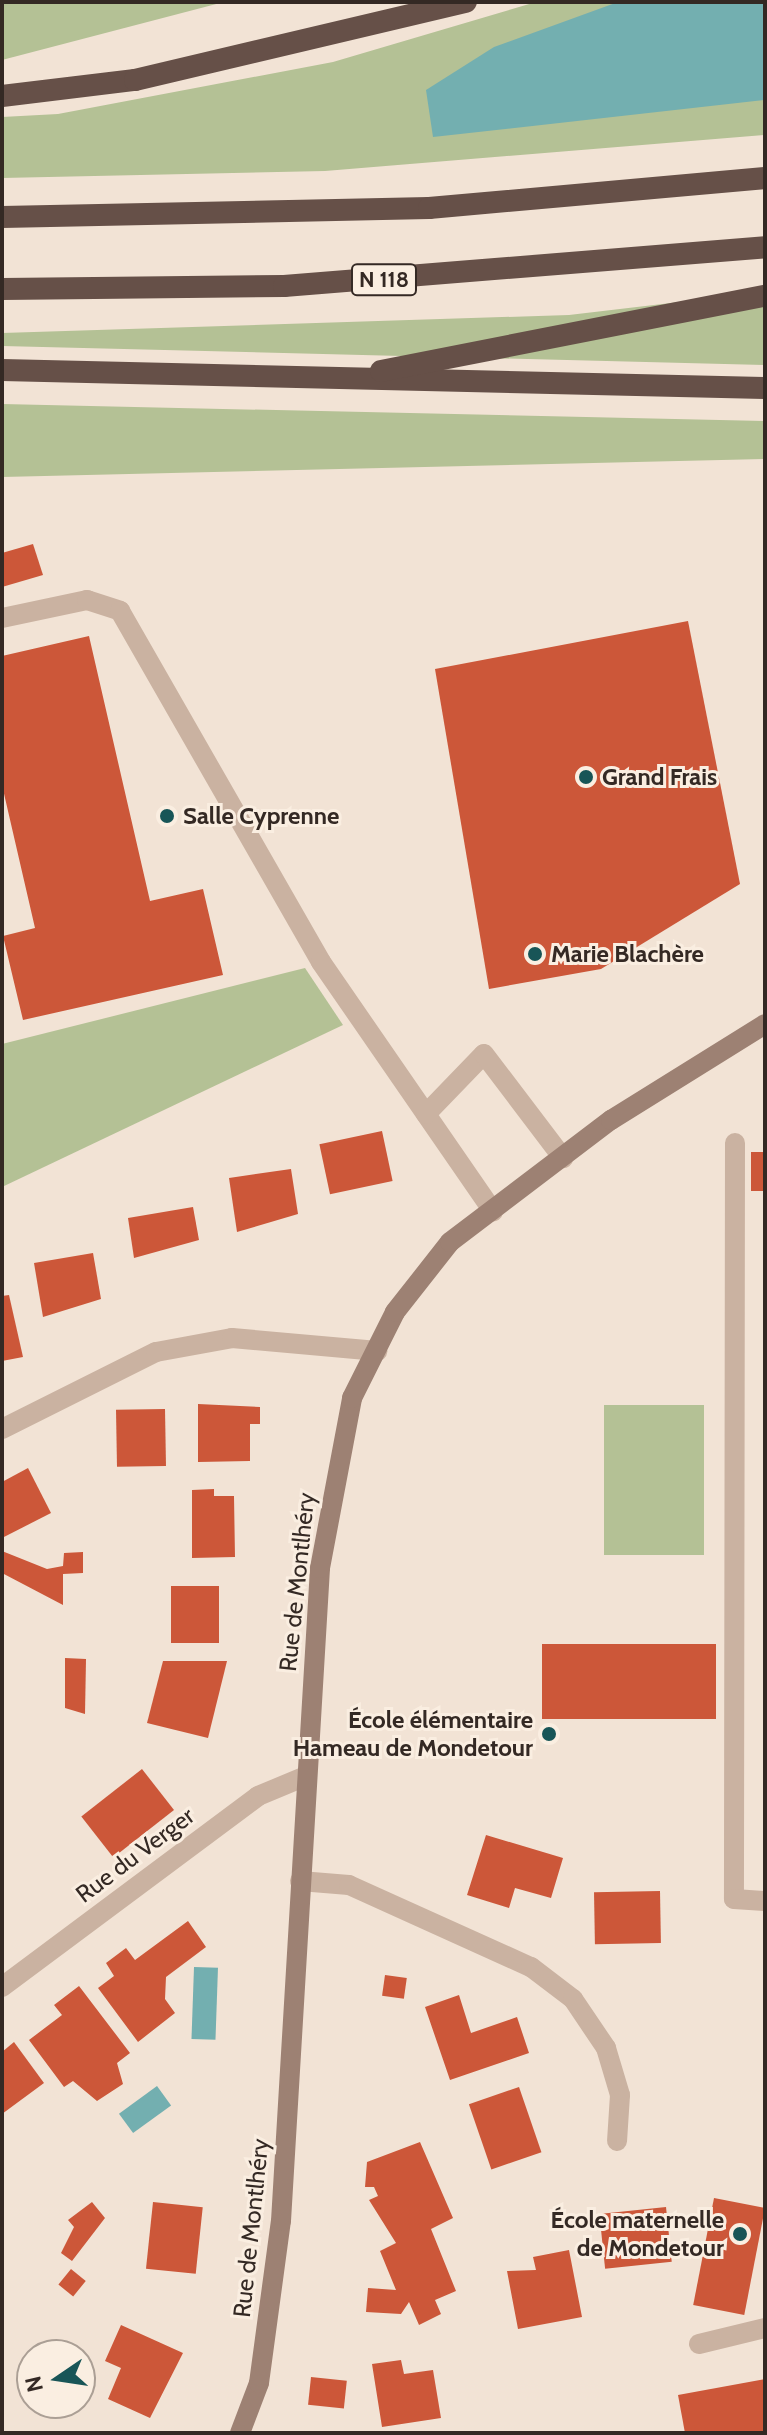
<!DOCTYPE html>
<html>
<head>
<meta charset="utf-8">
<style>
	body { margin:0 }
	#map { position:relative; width:767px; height:2435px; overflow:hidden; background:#f2e3d5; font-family:Cabin,sans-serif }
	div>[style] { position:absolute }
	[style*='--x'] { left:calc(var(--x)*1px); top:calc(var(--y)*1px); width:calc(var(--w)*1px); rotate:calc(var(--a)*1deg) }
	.green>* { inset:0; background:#b4c195; transform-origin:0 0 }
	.water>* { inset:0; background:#73afb0; transform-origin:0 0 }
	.building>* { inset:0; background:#cc5739; transform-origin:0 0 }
	.service>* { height:20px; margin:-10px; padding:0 10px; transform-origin:10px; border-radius:10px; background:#cab2a1 }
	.pedestrian>* { height:20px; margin:-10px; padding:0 10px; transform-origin:10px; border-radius:10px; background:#cab2a1 }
	.minor>* { height:20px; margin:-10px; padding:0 10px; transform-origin:10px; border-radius:10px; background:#cab2a1 }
	.secondary>* { height:20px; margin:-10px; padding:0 10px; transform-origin:10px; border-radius:10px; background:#9d8173 }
	.trunk>* { height:22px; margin:-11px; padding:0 11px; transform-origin:11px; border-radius:11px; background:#665048 }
	.dots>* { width:22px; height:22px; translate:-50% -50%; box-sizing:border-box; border:4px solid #faeee1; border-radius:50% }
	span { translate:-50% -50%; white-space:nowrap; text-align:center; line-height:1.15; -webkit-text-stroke:6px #faeee1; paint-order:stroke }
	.shield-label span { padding:2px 6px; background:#faeee1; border:2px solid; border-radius:6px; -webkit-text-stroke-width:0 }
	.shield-label { font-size:22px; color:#342924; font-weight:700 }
	.poi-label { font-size:24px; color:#342924; font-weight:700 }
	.left { translate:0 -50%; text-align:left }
	.right { translate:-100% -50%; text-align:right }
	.street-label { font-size:24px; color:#342924 }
	.frame { position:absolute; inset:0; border:4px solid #342924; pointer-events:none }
	.north { position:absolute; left:16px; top:2339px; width:80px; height:80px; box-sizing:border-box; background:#faeee1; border:2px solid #ab9f95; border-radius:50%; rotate:257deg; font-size:22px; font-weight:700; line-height:32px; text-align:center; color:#342924 }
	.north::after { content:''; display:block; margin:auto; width:28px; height:36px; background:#185557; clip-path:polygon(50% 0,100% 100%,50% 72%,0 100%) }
</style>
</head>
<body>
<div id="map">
	<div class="green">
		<i style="clip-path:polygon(2px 2px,224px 2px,2px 60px)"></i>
		<i style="clip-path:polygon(536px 2px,765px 2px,765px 135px,325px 171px,2px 178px,2px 117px,58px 114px,333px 62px)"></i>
		<i style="clip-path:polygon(765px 292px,765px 365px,2px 346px,2px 333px,569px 315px)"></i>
		<i style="clip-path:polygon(2px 404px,765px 421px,765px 459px,2px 477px)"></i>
		<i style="clip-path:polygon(305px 968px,343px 1025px,2px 1187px,2px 1044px)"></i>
		<i style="left:604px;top:1405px;width:100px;height:150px"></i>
	</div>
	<div class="water">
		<i style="clip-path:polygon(618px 2px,765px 2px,765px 100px,433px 137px,426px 90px,494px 47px)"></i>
		<i style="left:194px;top:1967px;width:24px;height:72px;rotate:2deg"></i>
		<i style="left:157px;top:2086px;width:24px;height:47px;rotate:54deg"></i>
	</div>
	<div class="building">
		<i style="clip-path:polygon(33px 544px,43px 575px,2px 587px,2px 553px)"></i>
		<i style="clip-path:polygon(688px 621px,740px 884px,601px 969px,489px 989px,435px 669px)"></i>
		<i style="clip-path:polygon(89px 636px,150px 901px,203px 889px,223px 975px,23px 1020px,3px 936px,35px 928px,2px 785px,2px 656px)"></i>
		<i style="left:382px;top:1131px;width:51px;height:64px;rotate:78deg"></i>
		<i style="left:751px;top:1152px;width:14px;height:39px"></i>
		<i style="clip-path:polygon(291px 1169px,298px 1214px,237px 1232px,229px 1178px)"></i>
		<i style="clip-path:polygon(193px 1207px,199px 1240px,134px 1258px,128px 1218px)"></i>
		<i style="clip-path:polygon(93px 1253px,101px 1299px,43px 1317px,34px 1263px)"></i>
		<i style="clip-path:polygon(9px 1295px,23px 1357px,2px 1361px,2px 1296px)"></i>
		<i style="clip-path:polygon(198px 1404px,260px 1407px,260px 1424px,250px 1424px,250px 1461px,198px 1462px)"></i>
		<i style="left:165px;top:1409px;width:57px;height:49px;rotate:89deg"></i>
		<i style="clip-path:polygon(28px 1468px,51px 1513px,2px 1538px,2px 1482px)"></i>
		<i style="clip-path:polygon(214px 1489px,214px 1496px,234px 1496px,235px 1557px,192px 1558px,192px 1490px)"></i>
		<i style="clip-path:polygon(2px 1551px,47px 1569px,63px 1566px,64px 1553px,83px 1552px,83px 1573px,63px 1574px,63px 1605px,2px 1573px)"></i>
		<i style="left:171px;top:1586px;width:48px;height:57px"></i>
		<i style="left:542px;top:1644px;width:174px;height:75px"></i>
		<i style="clip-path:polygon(65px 1658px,86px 1659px,85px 1714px,65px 1708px)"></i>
		<i style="clip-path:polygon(163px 1661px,227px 1661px,208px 1738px,147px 1723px)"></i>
		<i style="left:142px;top:1769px;width:52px;height:77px;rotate:52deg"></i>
		<i style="clip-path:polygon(486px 1835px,563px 1858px,551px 1898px,515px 1888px,509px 1908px,467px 1895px)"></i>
		<i style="left:660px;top:1891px;width:52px;height:66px;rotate:89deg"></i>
		<i style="clip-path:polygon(188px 1921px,206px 1947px,166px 1977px,165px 1999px,175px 2013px,138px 2042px,98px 1988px,114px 1976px,106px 1963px,126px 1948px,135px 1960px)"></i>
		<i style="left:385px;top:1975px;width:22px;height:21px;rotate:8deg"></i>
		<i style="clip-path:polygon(79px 1986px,130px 2053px,117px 2063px,123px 2084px,97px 2101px,73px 2081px,64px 2087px,29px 2040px,62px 2015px,54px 2005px)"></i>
		<i style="clip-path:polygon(459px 1995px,471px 2033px,517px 2017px,529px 2053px,450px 2080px,425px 2007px)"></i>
		<i style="clip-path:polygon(14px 2042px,44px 2083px,2px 2114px,2px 2052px)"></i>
		<i style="left:519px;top:2087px;width:69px;height:53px;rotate:71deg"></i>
		<i style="clip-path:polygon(420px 2142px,453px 2218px,431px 2229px,456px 2291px,435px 2300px,441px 2314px,419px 2325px,409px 2302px,401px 2314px,366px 2312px,368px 2288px,396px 2290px,380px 2251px,396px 2243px,369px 2200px,378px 2196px,374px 2187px,365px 2187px,367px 2162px)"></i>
		<i style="left:714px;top:2198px;width:52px;height:109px;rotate:11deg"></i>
		<i style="clip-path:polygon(92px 2202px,105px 2218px,72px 2261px,61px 2253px,74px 2227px,68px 2220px)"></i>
		<i style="left:153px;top:2202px;width:50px;height:67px;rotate:6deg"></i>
		<i style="left:666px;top:2207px;width:55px;height:67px;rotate:84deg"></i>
		<i style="clip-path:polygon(569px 2250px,582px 2317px,518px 2329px,507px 2271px,536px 2270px,533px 2257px)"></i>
		<i style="left:71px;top:2269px;width:19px;height:20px;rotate:39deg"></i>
		<i style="clip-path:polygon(121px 2325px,183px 2353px,150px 2418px,108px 2399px,121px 2368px,105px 2361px)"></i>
		<i style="clip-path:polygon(401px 2360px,404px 2374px,433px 2370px,441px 2418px,382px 2427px,372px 2364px)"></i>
		<i style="left:311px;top:2377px;width:36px;height:28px;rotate:6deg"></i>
		<i style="clip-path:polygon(765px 2379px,765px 2433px,685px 2433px,678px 2395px)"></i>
	</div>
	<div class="service">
		<i style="--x:2;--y:618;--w:87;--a:-12"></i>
		<i style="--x:87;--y:600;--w:35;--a:18"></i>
		<i style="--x:120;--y:611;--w:404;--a:60.2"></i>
		<i style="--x:321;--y:962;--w:303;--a:55.4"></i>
		<i style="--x:426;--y:1114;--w:83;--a:-46"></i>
		<i style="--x:484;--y:1054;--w:131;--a:52.8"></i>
		<i style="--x:300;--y:1881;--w:49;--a:4.7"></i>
		<i style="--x:349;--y:1885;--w:200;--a:24.3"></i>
		<i style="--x:531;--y:1967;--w:53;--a:37.3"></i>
		<i style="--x:573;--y:1999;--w:59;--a:56"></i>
		<i style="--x:606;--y:2048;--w:49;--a:73.4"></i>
		<i style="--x:620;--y:2095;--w:46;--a:93.7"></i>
		<i style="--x:699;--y:2344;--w:68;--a:-13.6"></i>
	</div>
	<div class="pedestrian">
		<i style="--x:735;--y:1143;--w:756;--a:90.08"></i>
		<i style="--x:734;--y:1899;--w:31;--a:4"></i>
	</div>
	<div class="minor">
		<i style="--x:2;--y:1429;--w:172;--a:-26.6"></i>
		<i style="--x:156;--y:1352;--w:77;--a:-10.4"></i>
		<i style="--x:232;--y:1338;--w:146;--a:5.1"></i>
		<i style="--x:2;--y:1987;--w:319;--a:-36.7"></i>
		<i style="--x:258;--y:1796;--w:52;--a:-22.6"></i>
	</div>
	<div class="secondary">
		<i style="--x:240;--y:2433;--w:53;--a:-69.2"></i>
		<i style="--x:259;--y:2383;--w:163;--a:-82.3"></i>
		<i style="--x:281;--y:2221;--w:654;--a:-86.58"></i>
		<i style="--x:320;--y:1568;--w:173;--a:-79.3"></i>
		<i style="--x:352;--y:1398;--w:96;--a:-63.4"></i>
		<i style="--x:395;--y:1312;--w:89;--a:-51.8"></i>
		<i style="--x:450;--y:1242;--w:202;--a:-37.2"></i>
		<i style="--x:611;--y:1120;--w:181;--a:-31.9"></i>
	</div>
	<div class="trunk">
		<i style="--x:2;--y:96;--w:134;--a:-6.9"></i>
		<i style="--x:135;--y:80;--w:340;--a:-13.3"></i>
		<i style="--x:2;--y:217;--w:427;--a:-1.2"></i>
		<i style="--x:429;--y:208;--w:337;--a:-5.1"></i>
		<i style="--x:2;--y:289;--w:282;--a:-0.6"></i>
		<i style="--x:284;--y:286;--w:483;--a:-4.6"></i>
		<i style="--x:2;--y:370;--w:763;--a:1.35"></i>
		<i style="--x:381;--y:371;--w:391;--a:-11.1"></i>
	</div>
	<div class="dots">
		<i style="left:586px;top:777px;background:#185557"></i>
		<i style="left:167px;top:816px;background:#185557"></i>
		<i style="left:535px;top:954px;background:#185557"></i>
		<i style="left:549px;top:1734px;background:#185557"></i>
		<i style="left:740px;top:2234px;background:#185557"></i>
	</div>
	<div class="shield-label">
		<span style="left:384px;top:280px">N 118</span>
	</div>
	<div class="poi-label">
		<span class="left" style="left:602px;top:777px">Grand Frais</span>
		<span class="left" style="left:183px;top:816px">Salle Cyprenne</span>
		<span class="left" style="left:551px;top:954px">Marie Blachère</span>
		<span class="right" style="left:533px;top:1734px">École élémentaire<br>Hameau de Mondetour</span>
		<span class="right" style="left:724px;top:2234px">École maternelle<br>de Mondetour</span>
	</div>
	<div class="street-label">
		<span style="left:297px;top:1582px;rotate:-84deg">Rue de Montlhéry</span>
		<span style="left:135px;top:1855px;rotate:-37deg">Rue du Verger</span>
		<span style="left:251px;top:2228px;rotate:-84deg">Rue de Montlhéry</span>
	</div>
	<div class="frame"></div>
	<div class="north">N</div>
</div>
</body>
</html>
